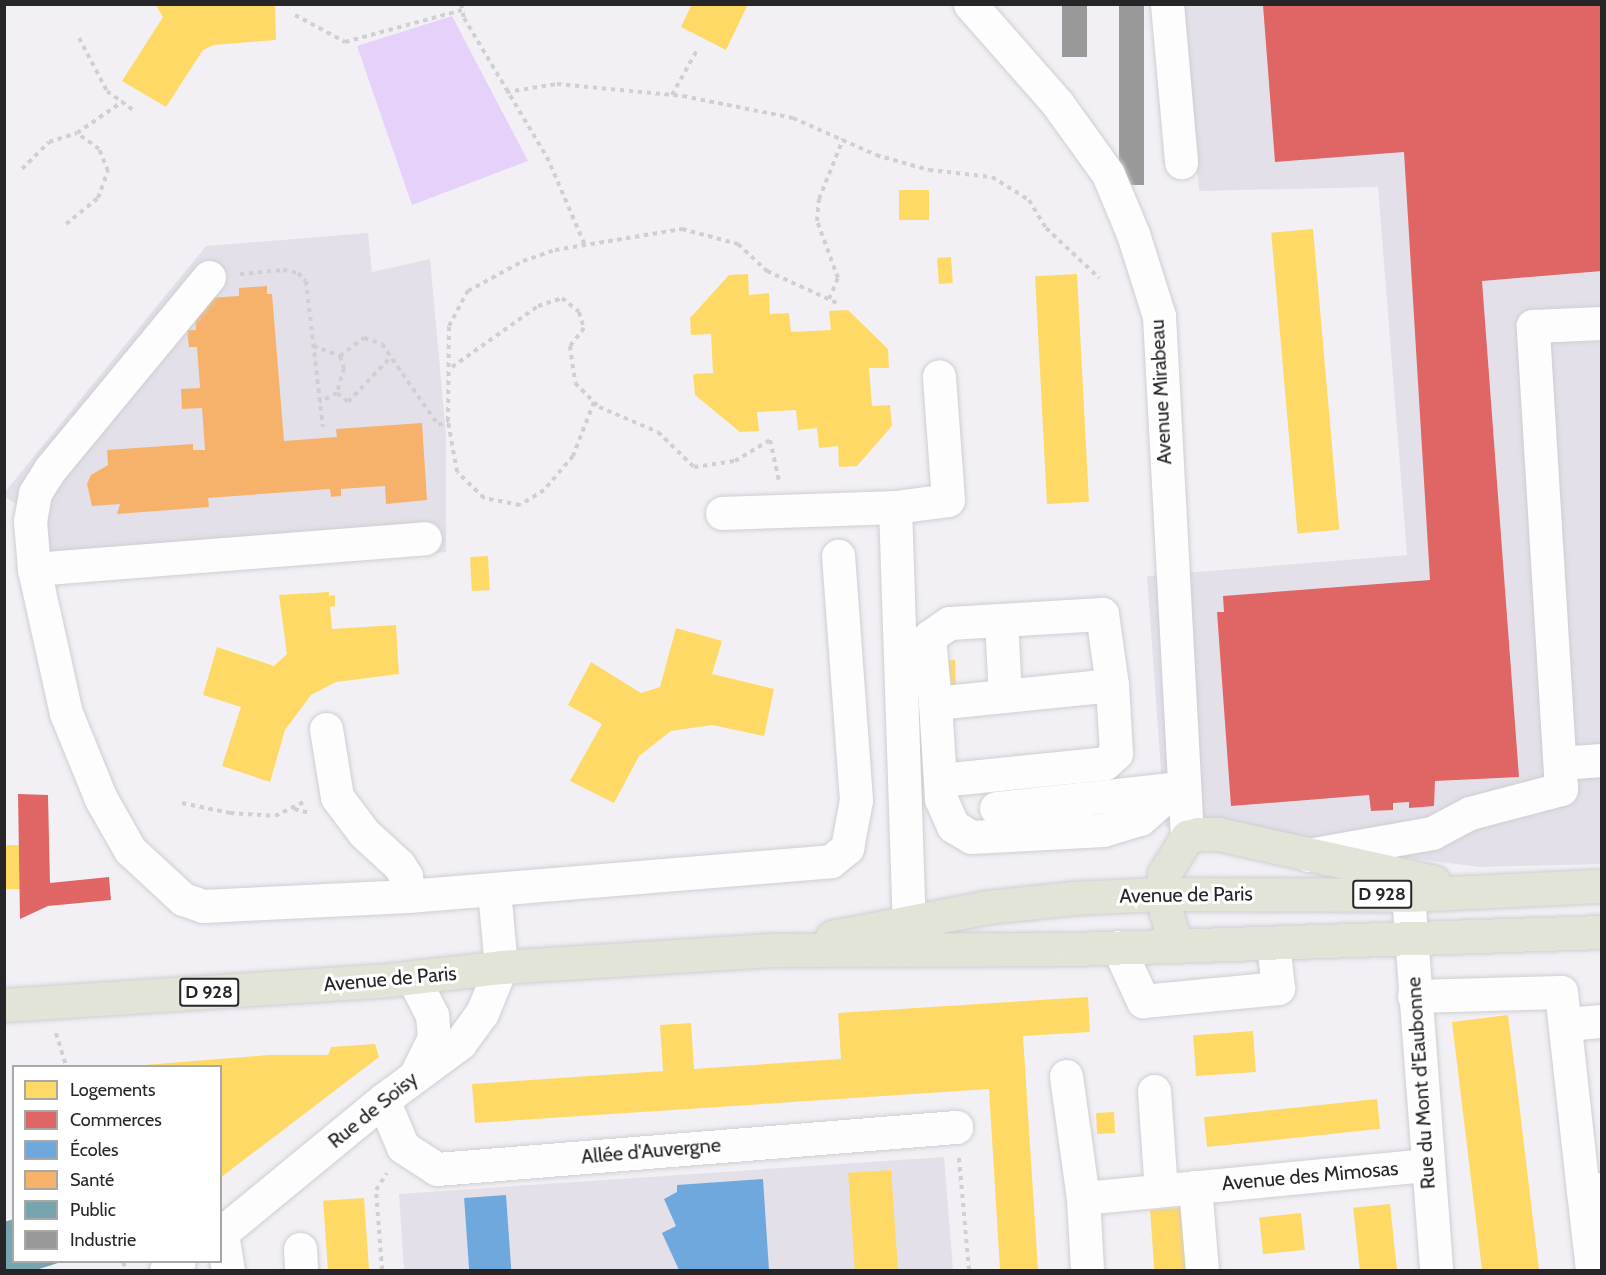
<!DOCTYPE html>
<html>
<head>
<meta charset="utf-8">
<style>
	body { margin:0 }
	#map { position:relative; width:1606px; height:1275px; overflow:hidden; background:#f2f0f5; font-family:Cabin,sans-serif }
	div>[style] { position:absolute }
	[style*='--x'] { left:calc(var(--x)*1px); top:calc(var(--y)*1px); width:calc(var(--w)*1px); rotate:calc(var(--a)*1deg) }
	.built>* { inset:0; background:#e4e0ea }
	.green>* { inset:0; background:#e5d1f9 }
	.homes>* { inset:0; background:#ffd966; transform-origin:0 0 }
	.shops>* { inset:0; background:#e06666 }
	.schools>* { inset:0; background:#6fa8dc; transform-origin:0 0 }
	.health>* { inset:0; background:#f6b26b }
	.public>* { inset:0; background:#76a5af }
	.industry>* { inset:0; background:#999; transform-origin:0 0 }
	.path>* { height:4px; margin-top:-2px; transform-origin:0; background:repeating-linear-gradient(90deg,#d0d0d1 0 4.5px,transparent 0 9px) }
	.roads { filter:drop-shadow(0 0 2px #cfced2) drop-shadow(0 0 2px #cfced2) }
	.minor>* { height:33px; margin:-16.5px; padding:0 16.5px; transform-origin:16.5px; border-radius:16.5px; background:#fdfdfe }
	.major>* { height:33px; margin:-16.5px; padding:0 16.5px; transform-origin:16.5px; border-radius:16.5px; background:#e2e4d8 }
	span { translate:-50% -50%; white-space:nowrap; text-align:center; line-height:1.15; -webkit-text-stroke:6px #fff; paint-order:stroke }
	.shield-label span { padding:2px 4px; background:#fff; border:2px solid; border-radius:4px; -webkit-text-stroke-width:0 }
	.shield-label { font-size:18px; color:#262528; font-weight:700 }
	.street-label { font-size:20px; color:#262528 }
	.frame { position:absolute; inset:0; border:6px solid #262528; pointer-events:none }
	.legend { position:absolute; left:12px; top:1065px; width:210px; height:198px; box-sizing:border-box; background:#fff; border:2px solid #a8a8a9; margin:0; padding:8px 10px; list-style:none; font-size:18px; color:#262528 }
	.legend li { display:flex; align-items:center; gap:12px; height:30px }
	.legend b { width:30px; border:2px solid #a8a8a9 }
</style>
</head>
<body>
<div id="map">
	<div class="built">
		<i style="clip-path:polygon(1183px 5px,1601px 5px,1601px 864px,1480px 867px,1165px 827px,1147px 576px,1407px 555px,1378px 187px,1199px 191px)"></i>
		<i style="clip-path:polygon(368px 233px,372px 272px,430px 259px,446px 434px,446px 552px,44px 581px,40px 520px,5px 497px,4px 493px,206px 246px)"></i>
		<i style="clip-path:polygon(944px 1157px,953px 1270px,404px 1270px,399px 1194px)"></i>
	</div>
	<div class="green">
		<i style="clip-path:polygon(452px 16px,528px 161px,412px 205px,357px 46px)"></i>
	</div>
	<div class="homes">
		<i style="clip-path:polygon(155px 4px,275px 4px,276px 40px,214px 45px,203px 50px,166px 107px,122px 81px,163px 17px)"></i>
		<i style="clip-path:polygon(692px 4px,748px 4px,726px 50px,681px 27px)"></i>
		<i style="left:899px;top:190px;width:30px;height:30px"></i>
		<i style="left:1313px;top:229px;width:302px;height:42px;rotate:85deg"></i>
		<i style="left:951px;top:257px;width:26px;height:14px;rotate:86deg"></i>
		<i style="clip-path:polygon(748px 274px,749px 295px,769px 293px,770px 314px,789px 313px,791px 332px,831px 330px,829px 311px,848px 310px,888px 349px,889px 368px,869px 368px,872px 406px,890px 405px,892px 426px,857px 466px,839px 467px,838px 446px,819px 448px,817px 428px,798px 430px,796px 410px,757px 412px,759px 431px,740px 432px,695px 395px,693px 374px,713px 373px,711px 334px,691px 335px,690px 318px,729px 275px)"></i>
		<i style="left:1077px;top:274px;width:228px;height:42px;rotate:87deg"></i>
		<i style="left:488px;top:556px;width:34px;height:18px;rotate:87deg"></i>
		<i style="clip-path:polygon(329px 592px,329px 596px,335px 595px,335px 606px,330px 607px,332px 629px,396px 625px,399px 674px,336px 682px,311px 695px,285px 730px,270px 782px,222px 766px,241px 707px,203px 695px,217px 647px,274px 666px,287px 654px,279px 595px)"></i>
		<i style="clip-path:polygon(676px 628px,722px 641px,712px 674px,774px 689px,764px 736px,712px 725px,671px 731px,639px 756px,614px 803px,570px 781px,602px 724px,568px 705px,591px 662px,641px 693px,660px 687px)"></i>
		<i style="left:955px;top:660px;width:25px;height:13px;rotate:88deg"></i>
		<i style="left:20px;top:845px;width:44px;height:16px;rotate:89deg"></i>
		<i style="clip-path:polygon(1088px 997px,1090px 1032px,1023px 1036px,1038px 1270px,1000px 1270px,989px 1089px,475px 1123px,472px 1084px,663px 1071px,660px 1025px,691px 1023px,694px 1069px,841px 1059px,838px 1013px)"></i>
		<i style="clip-path:polygon(1508px 1015px,1517px 1086px,1539px 1270px,1482px 1270px,1452px 1022px)"></i>
		<i style="left:1253px;top:1031px;width:41px;height:60px;rotate:86deg"></i>
		<i style="clip-path:polygon(375px 1044px,379px 1057px,220px 1178px,220px 1066px,132px 1066px,269px 1055px,328px 1055px,331px 1047px)"></i>
		<i style="left:1377px;top:1099px;width:30px;height:174px;rotate:84deg"></i>
		<i style="left:1114px;top:1112px;width:21px;height:18px;rotate:87deg"></i>
		<i style="left:891px;top:1170px;width:100px;height:43px;rotate:86deg"></i>
		<i style="left:364px;top:1198px;width:72px;height:41px;rotate:86deg"></i>
		<i style="left:1390px;top:1204px;width:66px;height:37px;rotate:84deg"></i>
		<i style="left:1192px;top:1207px;width:63px;height:42px;rotate:86deg"></i>
		<i style="left:1301px;top:1213px;width:37px;height:42px;rotate:84deg"></i>
	</div>
	<div class="shops">
		<i style="clip-path:polygon(1263px 5px,1602px 5px,1602px 271px,1482px 281px,1519px 777px,1435px 781px,1434px 806px,1409px 808px,1409px 802px,1393px 803px,1393px 810px,1371px 811px,1369px 795px,1231px 806px,1217px 612px,1224px 612px,1223px 596px,1430px 580px,1404px 152px,1275px 162px)"></i>
		<i style="clip-path:polygon(18px 794px,48px 795px,50px 883px,109px 877px,111px 900px,48px 906px,20px 919px)"></i>
	</div>
	<div class="schools">
		<i style="clip-path:polygon(763px 1179px,769px 1270px,679px 1270px,662px 1233px,676px 1226px,664px 1199px,677px 1192px,677px 1185px)"></i>
		<i style="left:506px;top:1195px;width:75px;height:42px;rotate:86deg"></i>
	</div>
	<div class="health">
		<i style="clip-path:polygon(267px 286px,267px 294px,272px 294px,284px 441px,337px 437px,336px 429px,422px 423px,427px 500px,386px 504px,385px 486px,341px 489px,341px 496px,331px 497px,330px 489px,208px 498px,209px 507px,117px 514px,120px 504px,92px 506px,87px 484px,91px 475px,108px 465px,107px 450px,193px 444px,193px 450px,205px 450px,202px 408px,182px 409px,181px 389px,200px 388px,197px 347px,189px 347px,187px 330px,196px 330px,195px 315px,208px 298px,239px 296px,239px 288px)"></i>
	</div>
	<div class="public">
		<i style="clip-path:polygon(14px 1219px,14px 1262px,61px 1262px,36px 1270px,4px 1270px,4px 1222px)"></i>
	</div>
	<div class="industry">
		<i style="left:1062px;top:4px;width:25px;height:53px"></i>
		<i style="left:1119px;top:4px;width:25px;height:181px"></i>
	</div>
	<div class="path">
		<i style="--x:461;--y:4;--w:14;--a:78"></i>
		<i style="--x:464;--y:18;--w:162;--a:59.2"></i>
		<i style="--x:547;--y:157;--w:94;--a:66.7"></i>
		<i style="--x:295;--y:15;--w:57;--a:28.4"></i>
		<i style="--x:345;--y:42;--w:121;--a:-15.3"></i>
		<i style="--x:79;--y:38;--w:60;--a:62.2"></i>
		<i style="--x:107;--y:91;--w:32;--a:36"></i>
		<i style="--x:506;--y:92;--w:52;--a:-8.9"></i>
		<i style="--x:557;--y:84;--w:127;--a:5.4"></i>
		<i style="--x:683;--y:96;--w:112;--a:11.3"></i>
		<i style="--x:793;--y:118;--w:91;--a:24"></i>
		<i style="--x:876;--y:155;--w:55;--a:15.8"></i>
		<i style="--x:929;--y:170;--w:63;--a:6.3"></i>
		<i style="--x:992;--y:177;--w:44;--a:31.9"></i>
		<i style="--x:1029;--y:200;--w:33;--a:59"></i>
		<i style="--x:1046;--y:228;--w:73;--a:43.3"></i>
		<i style="--x:672;--y:95;--w:51;--a:-60.9"></i>
		<i style="--x:22;--y:169;--w:38;--a:-45"></i>
		<i style="--x:49;--y:142;--w:29;--a:-18"></i>
		<i style="--x:77;--y:133;--w:55;--a:-34.6"></i>
		<i style="--x:66;--y:224;--w:41;--a:-39.1"></i>
		<i style="--x:98;--y:198;--w:29;--a:-70"></i>
		<i style="--x:108;--y:171;--w:24;--a:-112"></i>
		<i style="--x:99;--y:149;--w:27;--a:-144"></i>
		<i style="--x:240;--y:274;--w:43;--a:-5.3"></i>
		<i style="--x:283;--y:270;--w:15;--a:11"></i>
		<i style="--x:298;--y:273;--w:11;--a:45"></i>
		<i style="--x:306;--y:281;--w:147;--a:83.4"></i>
		<i style="--x:829;--y:299;--w:23;--a:-67"></i>
		<i style="--x:838;--y:278;--w:61;--a:-110.2"></i>
		<i style="--x:817;--y:221;--w:22;--a:-85"></i>
		<i style="--x:819;--y:199;--w:65;--a:-68.2"></i>
		<i style="--x:313;--y:346;--w:29;--a:20"></i>
		<i style="--x:340;--y:356;--w:13;--a:72"></i>
		<i style="--x:344;--y:368;--w:26;--a:106"></i>
		<i style="--x:337;--y:393;--w:20;--a:153"></i>
		<i style="--x:340;--y:356;--w:30;--a:-37"></i>
		<i style="--x:364;--y:338;--w:19;--a:18"></i>
		<i style="--x:382;--y:344;--w:98;--a:55.3"></i>
		<i style="--x:438;--y:425;--w:11;--a:-22"></i>
		<i style="--x:452;--y:367;--w:105;--a:-35.3"></i>
		<i style="--x:538;--y:306;--w:25;--a:-18"></i>
		<i style="--x:562;--y:298;--w:22;--a:39"></i>
		<i style="--x:579;--y:312;--w:17;--a:73"></i>
		<i style="--x:584;--y:328;--w:23;--a:128"></i>
		<i style="--x:570;--y:346;--w:37;--a:82"></i>
		<i style="--x:575;--y:383;--w:34;--a:45"></i>
		<i style="--x:599;--y:407;--w:64;--a:23"></i>
		<i style="--x:658;--y:432;--w:50;--a:44.2"></i>
		<i style="--x:694;--y:467;--w:41;--a:-8.3"></i>
		<i style="--x:735;--y:461;--w:41;--a:-31"></i>
		<i style="--x:770;--y:440;--w:42;--a:77.6"></i>
		<i style="--x:337;--y:393;--w:14;--a:39"></i>
		<i style="--x:348;--y:402;--w:59;--a:-46.4"></i>
		<i style="--x:594;--y:402;--w:58;--a:111.3"></i>
		<i style="--x:573;--y:456;--w:45;--a:130.5"></i>
		<i style="--x:544;--y:490;--w:28;--a:148"></i>
		<i style="--x:520;--y:505;--w:37;--a:-169"></i>
		<i style="--x:484;--y:498;--w:37;--a:-136"></i>
		<i style="--x:457;--y:472;--w:52;--a:-100"></i>
		<i style="--x:448;--y:421;--w:95;--a:-89.4"></i>
		<i style="--x:449;--y:326;--w:40;--a:-62"></i>
		<i style="--x:468;--y:291;--w:63;--a:-28.6"></i>
		<i style="--x:523;--y:261;--w:34;--a:-19"></i>
		<i style="--x:555;--y:250;--w:129;--a:-9.4"></i>
		<i style="--x:682;--y:229;--w:58;--a:15"></i>
		<i style="--x:738;--y:244;--w:40;--a:43"></i>
		<i style="--x:767;--y:271;--w:77;--a:24.6"></i>
		<i style="--x:182;--y:803;--w:49;--a:11.8"></i>
		<i style="--x:230;--y:813;--w:45;--a:3.8"></i>
		<i style="--x:275;--y:816;--w:34;--a:-26"></i>
		<i style="--x:294;--y:809;--w:16;--a:14"></i>
		<i style="--x:56;--y:1033;--w:34;--a:73"></i>
		<i style="--x:959;--y:1158;--w:112;--a:84.9"></i>
		<i style="--x:123;--y:1262;--w:9;--a:69"></i>
		<i style="--x:382;--y:1270;--w:80;--a:-94.3"></i>
		<i style="--x:376;--y:1190;--w:20;--a:-57"></i>
	</div>
	<div class="roads">
		<div class="minor">
			<i style="--x:970;--y:4;--w:132;--a:48.7"></i>
			<i style="--x:1057;--y:103;--w:87;--a:54.3"></i>
			<i style="--x:1108;--y:174;--w:65;--a:67.4"></i>
			<i style="--x:1133;--y:234;--w:86;--a:72.4"></i>
			<i style="--x:1159;--y:316;--w:522;--a:86.92"></i>
			<i style="--x:1167;--y:4;--w:159;--a:84.9"></i>
			<i style="--x:209;--y:277;--w:249;--a:129.6"></i>
			<i style="--x:50;--y:469;--w:28;--a:122"></i>
			<i style="--x:35;--y:493;--w:28;--a:100"></i>
			<i style="--x:30;--y:521;--w:48;--a:85.2"></i>
			<i style="--x:34;--y:569;--w:148;--a:77.5"></i>
			<i style="--x:66;--y:713;--w:93;--a:67.9"></i>
			<i style="--x:101;--y:799;--w:59;--a:60.4"></i>
			<i style="--x:130;--y:850;--w:72;--a:42.8"></i>
			<i style="--x:183;--y:899;--w:21;--a:19"></i>
			<i style="--x:203;--y:906;--w:205;--a:-2.8"></i>
			<i style="--x:408;--y:896;--w:424;--a:-4.7"></i>
			<i style="--x:831;--y:861;--w:21;--a:-39"></i>
			<i style="--x:847;--y:848;--w:49;--a:-79.4"></i>
			<i style="--x:856;--y:800;--w:245;--a:-94.2"></i>
			<i style="--x:895;--y:507;--w:53;--a:-7.5"></i>
			<i style="--x:948;--y:500;--w:124;--a:-94.2"></i>
			<i style="--x:722;--y:513;--w:173;--a:-2"></i>
			<i style="--x:895;--y:507;--w:414;--a:88.1"></i>
			<i style="--x:34;--y:569;--w:392;--a:-4.5"></i>
			<i style="--x:1001;--y:620;--w:76;--a:87"></i>
			<i style="--x:935;--y:703;--w:96;--a:86.4"></i>
			<i style="--x:941;--y:799;--w:30;--a:66"></i>
			<i style="--x:953;--y:826;--w:21;--a:31"></i>
			<i style="--x:971;--y:837;--w:132;--a:-3"></i>
			<i style="--x:1103;--y:830;--w:39;--a:-17"></i>
			<i style="--x:1140;--y:819;--w:45;--a:-41.4"></i>
			<i style="--x:326;--y:729;--w:69;--a:80.8"></i>
			<i style="--x:337;--y:797;--w:45;--a:53.1"></i>
			<i style="--x:364;--y:833;--w:47;--a:42.4"></i>
			<i style="--x:399;--y:865;--w:13;--a:58"></i>
			<i style="--x:406;--y:876;--w:20;--a:84"></i>
			<i style="--x:1560;--y:763;--w:42;--a:-4.1"></i>
			<i style="--x:941;--y:780;--w:165;--a:-5.9"></i>
			<i style="--x:1105;--y:763;--w:15;--a:-42"></i>
			<i style="--x:1116;--y:753;--w:68;--a:-93.4"></i>
			<i style="--x:1112;--y:685;--w:72;--a:-98"></i>
			<i style="--x:1102;--y:614;--w:153;--a:176.6"></i>
			<i style="--x:949;--y:623;--w:24;--a:145"></i>
			<i style="--x:929;--y:637;--w:66;--a:84.8"></i>
			<i style="--x:935;--y:703;--w:178;--a:-5.8"></i>
			<i style="--x:996;--y:808;--w:185;--a:-6.2"></i>
			<i style="--x:1308;--y:855;--w:126;--a:-10.1"></i>
			<i style="--x:1432;--y:833;--w:43;--a:-27.8"></i>
			<i style="--x:1470;--y:813;--w:94;--a:-14.8"></i>
			<i style="--x:1561;--y:789;--w:464;--a:-93.5"></i>
			<i style="--x:1533;--y:326;--w:69;--a:-2.5"></i>
			<i style="--x:1408;--y:895;--w:376;--a:85.7"></i>
			<i style="--x:1118;--y:947;--w:60;--a:65.2"></i>
			<i style="--x:1143;--y:1001;--w:136;--a:-5.5"></i>
			<i style="--x:1278;--y:988;--w:45;--a:-96.3"></i>
			<i style="--x:413;--y:978;--w:42;--a:62.8"></i>
			<i style="--x:432;--y:1015;--w:23;--a:85"></i>
			<i style="--x:434;--y:1038;--w:40;--a:116.6"></i>
			<i style="--x:1414;--y:996;--w:147;--a:-1.6"></i>
			<i style="--x:1561;--y:992;--w:200;--a:83.7"></i>
			<i style="--x:1583;--y:1191;--w:19;--a:-6"></i>
			<i style="--x:1566;--y:1024;--w:36;--a:-5"></i>
			<i style="--x:1066;--y:1076;--w:123;--a:82.1"></i>
			<i style="--x:1083;--y:1198;--w:72;--a:86.8"></i>
			<i style="--x:1154;--y:1091;--w:99;--a:86"></i>
			<i style="--x:383;--y:1100;--w:51;--a:66.9"></i>
			<i style="--x:403;--y:1147;--w:40;--a:32.9"></i>
			<i style="--x:437;--y:1169;--w:521;--a:-4.63"></i>
			<i style="--x:1195;--y:1187;--w:83;--a:85.2"></i>
			<i style="--x:1583;--y:1191;--w:80;--a:83.5"></i>
			<i style="--x:1083;--y:1198;--w:345;--a:-5.5"></i>
			<i style="--x:222;--y:1233;--w:37;--a:81"></i>
			<i style="--x:220;--y:1234;--w:211;--a:-39.4"></i>
			<i style="--x:383;--y:1100;--w:96;--a:-36.5"></i>
			<i style="--x:460;--y:1043;--w:37;--a:-54"></i>
			<i style="--x:482;--y:1013;--w:50;--a:-67.6"></i>
			<i style="--x:501;--y:967;--w:77;--a:-95.2"></i>
			<i style="--x:300;--y:1249;--w:21;--a:87"></i>
			<i style="--x:166;--y:1270;--w:15;--a:-32"></i>
		</div>
		<div class="major">
			<i style="--x:832;--y:937;--w:159;--a:-10.9"></i>
			<i style="--x:988;--y:907;--w:85;--a:-6"></i>
			<i style="--x:1073;--y:898;--w:90;--a:-2.5"></i>
			<i style="--x:1163;--y:894;--w:245;--a:0.2"></i>
			<i style="--x:1408;--y:895;--w:194;--a:-2.7"></i>
			<i style="--x:1176;--y:945;--w:34;--a:-107"></i>
			<i style="--x:1166;--y:913;--w:39;--a:-93"></i>
			<i style="--x:1164;--y:874;--w:44;--a:-58.1"></i>
			<i style="--x:1187;--y:837;--w:11;--a:-15"></i>
			<i style="--x:1198;--y:834;--w:20;--a:0"></i>
			<i style="--x:1218;--y:834;--w:221;--a:12.5"></i>
			<i style="--x:4;--y:1005;--w:376;--a:-3.7"></i>
			<i style="--x:379;--y:981;--w:123;--a:-6.5"></i>
			<i style="--x:501;--y:967;--w:275;--a:-3.6"></i>
			<i style="--x:775;--y:950;--w:298;--a:-0.2"></i>
			<i style="--x:1073;--y:949;--w:529;--a:-1.84"></i>
		</div>
	</div>
	<div class="shield-label">
		<span style="left:1382px;top:894px">D 928</span>
		<span style="left:209px;top:992px">D 928</span>
	</div>
	<div class="street-label">
		<span style="left:1161px;top:392px;rotate:-93deg">Avenue Mirabeau</span>
		<span style="left:1186px;top:895px;rotate:-1deg">Avenue de Paris</span>
		<span style="left:390px;top:979px;rotate:-5deg">Avenue de Paris</span>
		<span style="left:1421px;top:1083px;rotate:-94deg">Rue du Mont d'Eaubonne</span>
		<span style="left:373px;top:1110px;rotate:-39deg">Rue de Soisy</span>
		<span style="left:651px;top:1151px;rotate:-5deg">Allée d'Auvergne</span>
		<span style="left:1310px;top:1176px;rotate:-5deg">Avenue des Mimosas</span>
	</div>
	<div class="frame"></div>
	<ul class="legend">
	<li><b style="height:16px;background:#ffd966"></b>Logements</li>
	<li><b style="height:16px;background:#e06666"></b>Commerces</li>
	<li><b style="height:16px;background:#6fa8dc"></b>Écoles</li>
	<li><b style="height:16px;background:#f6b26b"></b>Santé</li>
	<li><b style="height:16px;background:#76a5af"></b>Public</li>
	<li><b style="height:16px;background:#999"></b>Industrie</li>
	</ul>
</div>
</body>
</html>
